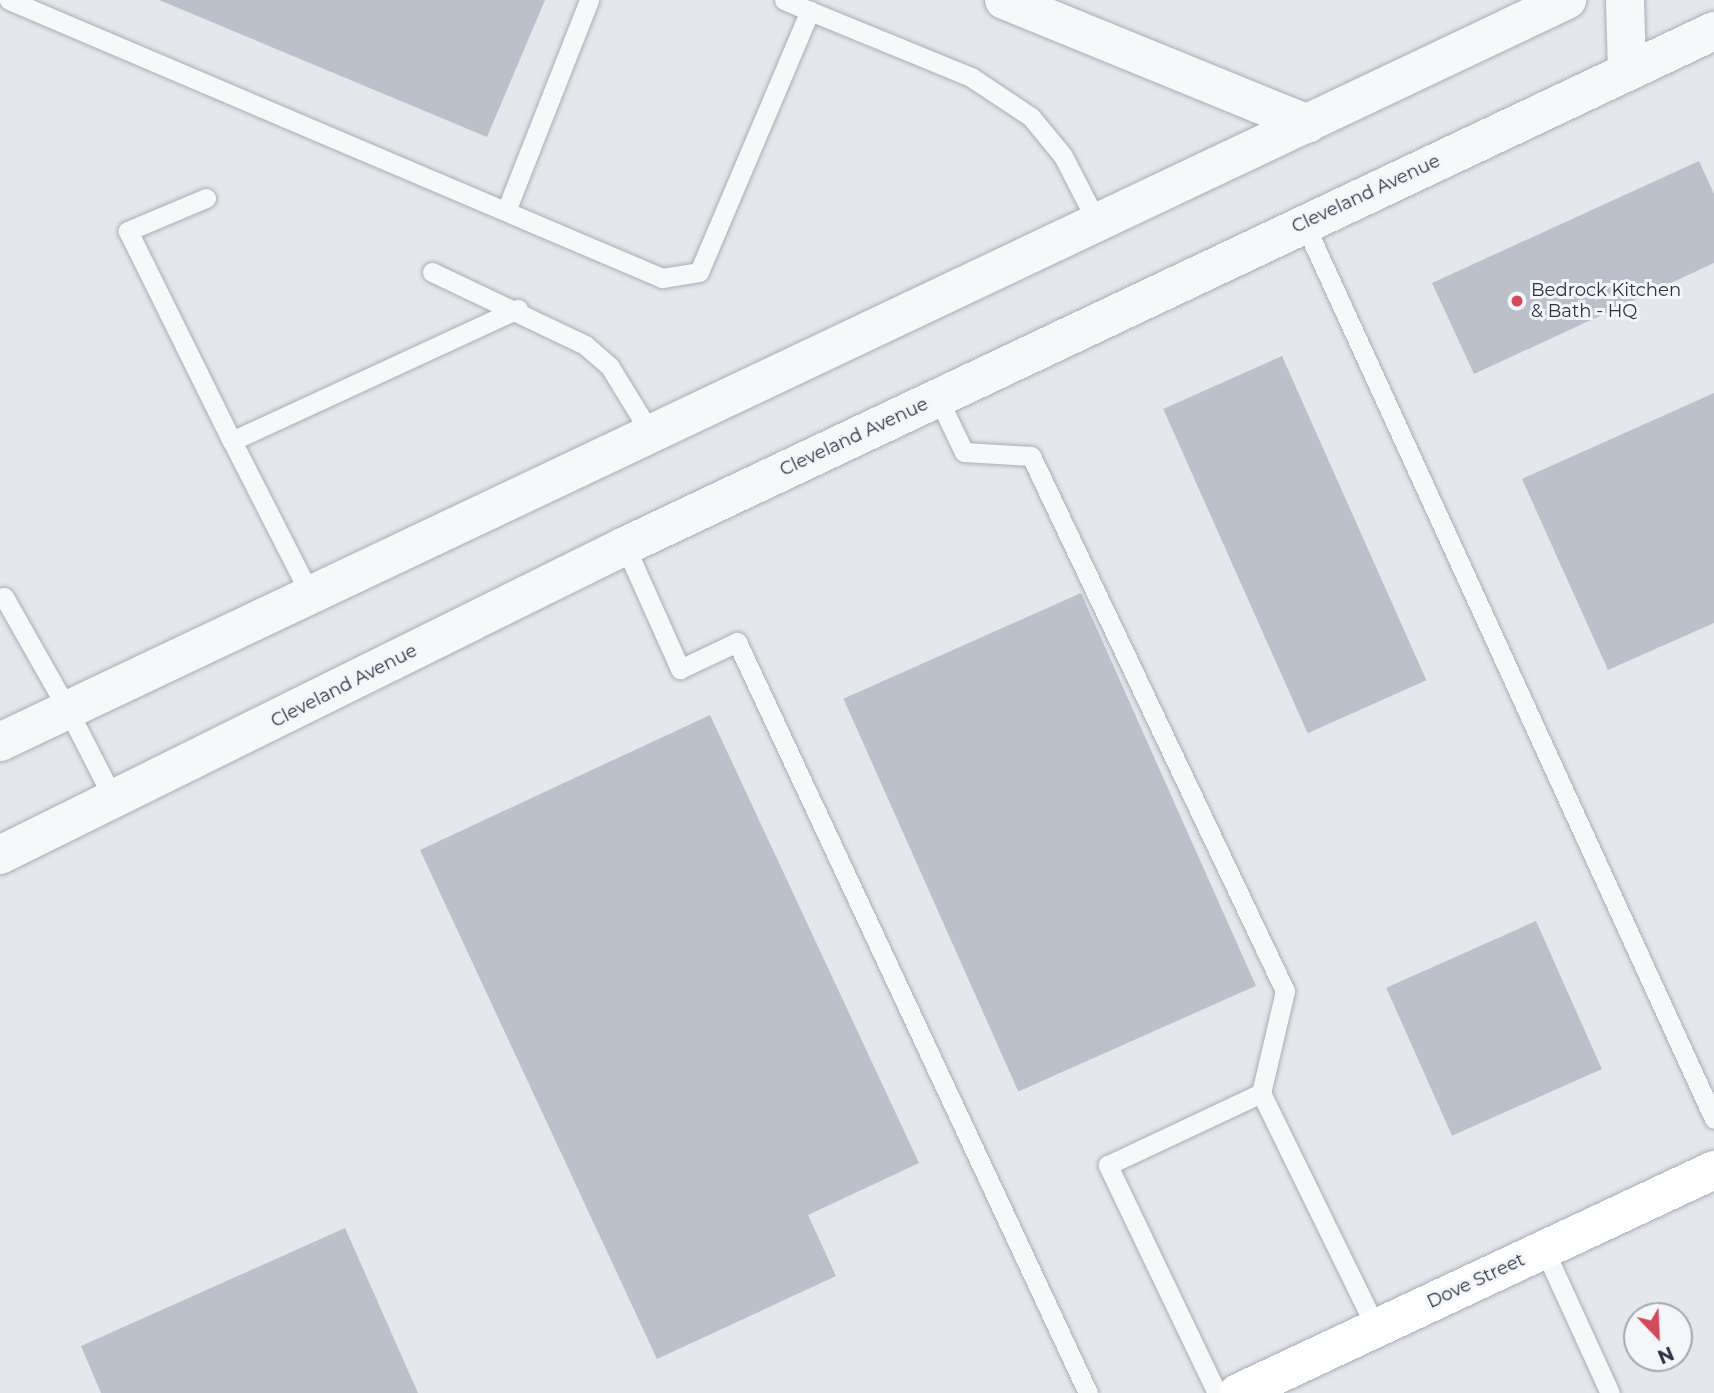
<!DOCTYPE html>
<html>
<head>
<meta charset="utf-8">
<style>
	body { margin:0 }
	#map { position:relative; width:1714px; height:1393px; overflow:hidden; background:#e4e7ec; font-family:Montserrat,sans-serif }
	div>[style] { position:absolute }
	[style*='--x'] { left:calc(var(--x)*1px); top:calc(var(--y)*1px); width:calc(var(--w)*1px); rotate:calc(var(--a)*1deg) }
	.building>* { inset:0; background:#bbc0ca; transform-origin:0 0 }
	.roads { filter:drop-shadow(0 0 2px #a9aeb7) drop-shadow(0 0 2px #a9aeb7) }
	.lane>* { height:19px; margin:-9.5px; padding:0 9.5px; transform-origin:9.5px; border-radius:9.5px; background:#f7f8fa }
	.street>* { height:38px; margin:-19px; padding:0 19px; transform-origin:19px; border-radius:19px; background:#f7f8fa }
	.secondary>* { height:38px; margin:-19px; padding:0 19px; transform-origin:19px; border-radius:19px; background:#fff }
	.dots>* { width:19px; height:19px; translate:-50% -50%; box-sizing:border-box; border:4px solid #f4f6f9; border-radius:50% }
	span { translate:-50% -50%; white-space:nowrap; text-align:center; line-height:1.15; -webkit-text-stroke:6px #f4f6f9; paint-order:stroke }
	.street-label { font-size:18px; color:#2b3445 }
	.poi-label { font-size:18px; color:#2b3445 }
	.left { translate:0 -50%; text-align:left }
	.north { position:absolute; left:1623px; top:1302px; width:70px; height:70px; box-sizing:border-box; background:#f4f6f9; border:2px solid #a4a8b1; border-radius:50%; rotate:157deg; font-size:19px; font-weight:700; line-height:28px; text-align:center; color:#2b3445 }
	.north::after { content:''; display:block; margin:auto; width:24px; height:32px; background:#d1495b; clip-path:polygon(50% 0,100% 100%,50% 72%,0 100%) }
</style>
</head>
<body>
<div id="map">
	<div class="building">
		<i style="clip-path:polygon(159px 0,545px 0,487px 137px)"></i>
		<i style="clip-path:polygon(1699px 161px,1714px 194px,1714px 263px,1474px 374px,1432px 283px)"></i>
		<i style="left:1282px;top:356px;width:355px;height:130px;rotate:66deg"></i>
		<i style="clip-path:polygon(1714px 393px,1714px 623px,1608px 670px,1522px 479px)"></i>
		<i style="left:1081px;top:593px;width:430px;height:260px;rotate:66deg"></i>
		<i style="clip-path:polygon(710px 715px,919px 1163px,808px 1215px,836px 1276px,657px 1359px,420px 850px)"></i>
		<i style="left:1536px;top:921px;width:162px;height:164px;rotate:66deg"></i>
		<i style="clip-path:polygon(345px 1228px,418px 1393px,101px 1393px,81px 1346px)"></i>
	</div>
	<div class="roads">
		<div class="lane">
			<i style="--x:9;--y:0;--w:710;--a:23.06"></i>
			<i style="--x:662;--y:278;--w:37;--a:-9"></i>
			<i style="--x:699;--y:272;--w:284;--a:-67"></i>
			<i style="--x:810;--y:11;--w:174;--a:22.3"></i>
			<i style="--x:971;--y:77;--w:72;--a:33.7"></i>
			<i style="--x:1031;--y:117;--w:50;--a:50.6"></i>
			<i style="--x:1063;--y:156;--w:76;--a:62.8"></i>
			<i style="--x:784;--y:0;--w:28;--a:23"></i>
			<i style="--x:206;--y:198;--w:85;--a:157.1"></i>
			<i style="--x:128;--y:231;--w:234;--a:63.7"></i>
			<i style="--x:506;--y:211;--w:227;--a:-68.5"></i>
			<i style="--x:1304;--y:223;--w:985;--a:65.41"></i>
			<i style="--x:432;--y:272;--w:170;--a:25.5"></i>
			<i style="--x:585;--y:345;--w:33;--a:41"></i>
			<i style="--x:610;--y:367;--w:79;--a:58.5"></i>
			<i style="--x:938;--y:398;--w:60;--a:64.3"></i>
			<i style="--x:964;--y:452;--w:67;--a:3.4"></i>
			<i style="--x:1031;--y:456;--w:592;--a:64.6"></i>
			<i style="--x:1285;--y:991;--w:105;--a:103.2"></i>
			<i style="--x:1261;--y:1093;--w:262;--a:63.9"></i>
			<i style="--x:625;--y:546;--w:135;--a:65.9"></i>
			<i style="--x:680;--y:669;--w:63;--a:-25.3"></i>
			<i style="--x:737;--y:642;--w:829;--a:64.95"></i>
			<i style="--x:310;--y:594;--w:172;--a:-117"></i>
			<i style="--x:232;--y:441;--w:315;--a:-24.8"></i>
			<i style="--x:0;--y:599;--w:4;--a:-27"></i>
			<i style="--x:4;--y:597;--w:130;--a:60.5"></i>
			<i style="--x:68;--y:710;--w:101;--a:62.9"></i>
			<i style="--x:1544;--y:1249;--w:158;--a:65.4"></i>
			<i style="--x:1217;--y:1393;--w:253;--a:-115.6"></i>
			<i style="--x:1108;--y:1165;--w:169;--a:-25.2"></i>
		</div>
		<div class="street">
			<i style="--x:1004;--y:0;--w:328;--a:22.2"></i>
			<i style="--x:1625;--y:0;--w:72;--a:88.4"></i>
			<i style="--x:0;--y:742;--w:1734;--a:-25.34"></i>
			<i style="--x:0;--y:855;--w:697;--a:-26.31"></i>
			<i style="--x:625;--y:546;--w:1205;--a:-25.31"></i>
		</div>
		<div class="secondary">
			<i style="--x:1238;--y:1393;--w:526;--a:-25.1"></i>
		</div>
	</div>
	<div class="dots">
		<i style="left:1517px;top:301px;background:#d1495b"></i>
	</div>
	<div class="street-label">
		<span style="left:1366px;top:194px;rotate:-25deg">Cleveland Avenue</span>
		<span style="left:854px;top:437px;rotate:-25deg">Cleveland Avenue</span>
		<span style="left:344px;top:686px;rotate:-27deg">Cleveland Avenue</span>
		<span style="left:1476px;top:1281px;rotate:-25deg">Dove Street</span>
	</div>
	<div class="poi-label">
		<span class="left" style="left:1531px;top:301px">Bedrock Kitchen<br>&amp; Bath - HQ</span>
	</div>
	<div class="north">N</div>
</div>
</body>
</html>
